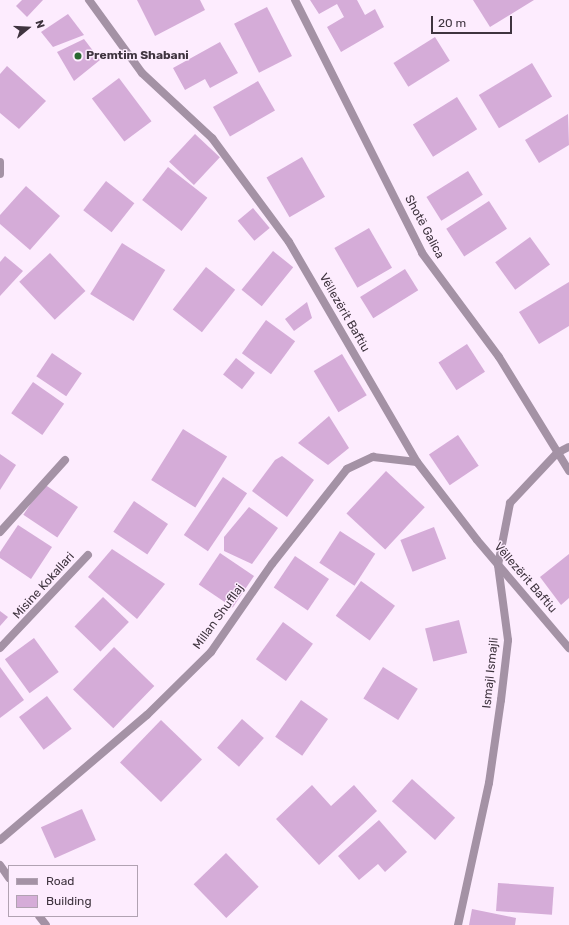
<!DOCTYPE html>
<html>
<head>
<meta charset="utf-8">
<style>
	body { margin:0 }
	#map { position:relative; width:569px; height:925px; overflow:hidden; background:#fdecfe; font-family:Rubik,sans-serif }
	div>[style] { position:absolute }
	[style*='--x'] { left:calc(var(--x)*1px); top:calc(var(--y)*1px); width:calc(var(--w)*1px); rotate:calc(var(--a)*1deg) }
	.building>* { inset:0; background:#d5acd8; transform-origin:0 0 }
	.street>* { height:8px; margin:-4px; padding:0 4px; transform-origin:4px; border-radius:4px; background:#a492a5 }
	.dots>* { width:11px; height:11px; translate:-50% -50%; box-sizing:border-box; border:2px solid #fdecfe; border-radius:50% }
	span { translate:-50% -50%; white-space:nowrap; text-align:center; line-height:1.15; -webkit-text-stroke:3px #fdecfe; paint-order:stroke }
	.poi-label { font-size:12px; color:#3f343f; font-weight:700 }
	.left { translate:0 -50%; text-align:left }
	.street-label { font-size:12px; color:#3f343f }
	.legend { position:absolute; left:8px; top:865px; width:130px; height:52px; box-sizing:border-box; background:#fdecfe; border:1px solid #b1a2b2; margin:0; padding:5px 7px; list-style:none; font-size:12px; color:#3f343f }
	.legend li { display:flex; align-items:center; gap:8px; height:20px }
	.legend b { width:20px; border:1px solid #b1a2b2 }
	.north { position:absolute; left:8px; top:8px; width:40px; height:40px; -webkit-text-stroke:3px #fdecfe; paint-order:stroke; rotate:72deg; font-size:11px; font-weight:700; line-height:16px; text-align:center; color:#3f343f }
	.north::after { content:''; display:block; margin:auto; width:14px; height:18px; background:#3f343f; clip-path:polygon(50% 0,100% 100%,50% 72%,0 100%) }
	.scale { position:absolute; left:431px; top:16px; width:81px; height:18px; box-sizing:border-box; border:2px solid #3f343f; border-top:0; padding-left:5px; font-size:12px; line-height:14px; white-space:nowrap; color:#3f343f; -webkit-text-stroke:3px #fdecfe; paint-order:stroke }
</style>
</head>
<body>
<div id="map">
	<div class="building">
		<i style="clip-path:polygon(22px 0,43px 0,27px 17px,16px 6px)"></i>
		<i style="clip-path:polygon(137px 0,200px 0,205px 10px,155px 36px)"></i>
		<i style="clip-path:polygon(310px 0,357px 0,365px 15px,375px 9px,384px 27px,341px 52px,327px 27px,344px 17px,337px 4px,319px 14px)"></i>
		<i style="clip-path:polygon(473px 0,534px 0,490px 27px)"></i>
		<i style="left:267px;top:7px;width:55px;height:37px;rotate:63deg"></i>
		<i style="clip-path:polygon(68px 14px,84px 35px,53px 47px,41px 32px)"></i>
		<i style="left:435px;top:37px;width:28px;height:49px;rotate:58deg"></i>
		<i style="clip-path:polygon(84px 39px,100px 60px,74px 81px,57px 52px)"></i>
		<i style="clip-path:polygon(220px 42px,238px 73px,210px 88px,205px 79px,185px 90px,173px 68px)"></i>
		<i style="left:532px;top:63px;width:39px;height:62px;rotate:59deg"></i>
		<i style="clip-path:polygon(7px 66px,46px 101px,19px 129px,0 113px,0 74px)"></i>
		<i style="left:119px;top:78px;width:54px;height:34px;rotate:53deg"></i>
		<i style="left:258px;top:81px;width:34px;height:52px;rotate:60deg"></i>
		<i style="left:457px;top:97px;width:38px;height:52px;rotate:58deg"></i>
		<i style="clip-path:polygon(568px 114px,569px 145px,539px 163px,525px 140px)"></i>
		<i style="left:195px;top:134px;width:34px;height:38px;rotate:43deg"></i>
		<i style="left:302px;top:157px;width:46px;height:41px;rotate:60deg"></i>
		<i style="left:168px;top:167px;width:50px;height:42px;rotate:38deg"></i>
		<i style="left:468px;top:171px;width:28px;height:49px;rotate:58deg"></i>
		<i style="left:106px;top:181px;width:36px;height:37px;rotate:38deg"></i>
		<i style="clip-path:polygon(26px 186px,60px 216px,30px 250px,0 224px,0 215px)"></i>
		<i style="left:489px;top:201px;width:33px;height:51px;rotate:57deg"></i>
		<i style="left:253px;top:208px;width:26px;height:20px;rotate:50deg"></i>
		<i style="left:369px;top:228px;width:46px;height:40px;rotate:60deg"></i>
		<i style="left:530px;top:237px;width:34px;height:43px;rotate:54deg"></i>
		<i style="left:122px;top:243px;width:51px;height:60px;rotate:32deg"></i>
		<i style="left:273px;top:251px;width:26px;height:50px;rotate:39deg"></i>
		<i style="left:50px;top:253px;width:52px;height:42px;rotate:47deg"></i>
		<i style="clip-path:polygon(5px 256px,23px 271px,0 296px,0 262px)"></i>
		<i style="left:206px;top:267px;width:37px;height:54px;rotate:38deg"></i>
		<i style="left:405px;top:269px;width:25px;height:53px;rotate:58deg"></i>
		<i style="clip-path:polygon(569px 282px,569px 326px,539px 344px,519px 312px)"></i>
		<i style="clip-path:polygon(307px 302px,312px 318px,294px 331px,285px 319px)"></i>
		<i style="left:266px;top:320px;width:36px;height:41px;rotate:36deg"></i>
		<i style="left:467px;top:344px;width:33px;height:34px;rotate:57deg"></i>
		<i style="left:52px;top:353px;width:36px;height:28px;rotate:34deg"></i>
		<i style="left:342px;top:354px;width:48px;height:33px;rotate:59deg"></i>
		<i style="left:236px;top:358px;width:24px;height:21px;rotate:38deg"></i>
		<i style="left:33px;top:382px;width:38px;height:38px;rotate:35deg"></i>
		<i style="clip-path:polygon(329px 416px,349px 448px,328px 465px,298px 443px)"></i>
		<i style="left:183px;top:429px;width:52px;height:60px;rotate:32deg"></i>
		<i style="left:458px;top:435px;width:37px;height:35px;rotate:56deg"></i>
		<i style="clip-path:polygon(0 454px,16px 465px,0 490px)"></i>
		<i style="clip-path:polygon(282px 456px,314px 480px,287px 517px,252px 491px,275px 460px)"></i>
		<i style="left:386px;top:471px;width:53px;height:58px;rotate:43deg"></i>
		<i style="left:223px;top:477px;width:29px;height:70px;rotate:34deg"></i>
		<i style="left:44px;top:484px;width:41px;height:37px;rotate:34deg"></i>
		<i style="left:134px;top:501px;width:41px;height:37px;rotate:34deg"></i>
		<i style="clip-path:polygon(249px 507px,278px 528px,252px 564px,224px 551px,224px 537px)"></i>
		<i style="clip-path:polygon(18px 525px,52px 547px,31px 579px,0 558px,0 552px)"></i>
		<i style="left:434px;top:527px;width:34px;height:36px;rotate:69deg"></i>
		<i style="left:340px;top:531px;width:42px;height:38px;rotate:33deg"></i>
		<i style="clip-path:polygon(112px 549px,165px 584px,137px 619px,88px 577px)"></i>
		<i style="left:220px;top:553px;width:41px;height:38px;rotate:34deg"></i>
		<i style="clip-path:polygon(569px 554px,569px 598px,561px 605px,540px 577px)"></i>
		<i style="left:295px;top:556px;width:41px;height:38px;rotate:34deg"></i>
		<i style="left:361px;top:581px;width:42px;height:43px;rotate:36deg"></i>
		<i style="left:103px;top:597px;width:36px;height:41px;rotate:44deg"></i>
		<i style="clip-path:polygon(0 611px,8px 617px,0 626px)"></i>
		<i style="left:459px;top:620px;width:34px;height:35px;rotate:76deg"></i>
		<i style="left:283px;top:622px;width:37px;height:46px;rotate:36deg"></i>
		<i style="left:34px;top:638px;width:42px;height:36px;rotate:54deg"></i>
		<i style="left:114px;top:647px;width:56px;height:59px;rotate:44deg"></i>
		<i style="clip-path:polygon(0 667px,24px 700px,0 718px)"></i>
		<i style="left:383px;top:667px;width:41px;height:37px;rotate:32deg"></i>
		<i style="left:47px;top:696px;width:41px;height:35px;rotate:53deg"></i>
		<i style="left:301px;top:700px;width:33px;height:45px;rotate:35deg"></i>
		<i style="left:242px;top:719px;width:29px;height:38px;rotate:41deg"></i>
		<i style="left:161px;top:720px;width:57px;height:59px;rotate:44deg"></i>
		<i style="left:412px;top:779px;width:58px;height:30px;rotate:42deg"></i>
		<i style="clip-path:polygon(312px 785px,331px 806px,354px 785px,377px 811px,319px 865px,276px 819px)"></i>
		<i style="left:82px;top:809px;width:34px;height:45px;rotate:66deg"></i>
		<i style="clip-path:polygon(379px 820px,407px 852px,385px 872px,378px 864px,359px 880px,338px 856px)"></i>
		<i style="left:226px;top:853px;width:47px;height:45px;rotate:46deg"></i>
		<i style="left:498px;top:883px;width:56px;height:28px;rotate:4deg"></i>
		<i style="clip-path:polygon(472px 909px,516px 918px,515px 925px,469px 925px)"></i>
	</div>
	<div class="street">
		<i style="--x:89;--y:0;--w:90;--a:54"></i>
		<i style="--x:142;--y:73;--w:96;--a:42.9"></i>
		<i style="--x:212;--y:138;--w:129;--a:53.5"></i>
		<i style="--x:289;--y:242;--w:255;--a:59.8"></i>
		<i style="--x:417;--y:462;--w:98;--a:52.4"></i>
		<i style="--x:477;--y:540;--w:142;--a:49.6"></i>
		<i style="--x:295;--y:0;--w:283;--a:63.3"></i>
		<i style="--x:422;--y:253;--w:129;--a:53.5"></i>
		<i style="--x:499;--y:357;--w:134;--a:58.4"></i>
		<i style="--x:0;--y:162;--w:12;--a:90"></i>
		<i style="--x:0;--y:532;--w:97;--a:-47.9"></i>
		<i style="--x:0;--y:648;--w:128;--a:-46.6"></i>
		<i style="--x:0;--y:840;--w:193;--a:-40.4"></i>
		<i style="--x:147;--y:715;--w:90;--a:-44.5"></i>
		<i style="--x:211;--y:652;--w:107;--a:-55.3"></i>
		<i style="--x:272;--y:564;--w:121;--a:-51.7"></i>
		<i style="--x:347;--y:469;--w:29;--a:-25"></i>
		<i style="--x:373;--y:457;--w:44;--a:6.5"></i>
		<i style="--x:0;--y:865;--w:16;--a:55"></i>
		<i style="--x:39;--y:916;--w:11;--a:52"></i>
		<i style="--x:458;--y:925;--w:145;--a:-77.7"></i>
		<i style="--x:489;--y:783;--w:84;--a:-81.8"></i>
		<i style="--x:501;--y:700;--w:60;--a:-83.3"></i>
		<i style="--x:508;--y:640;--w:76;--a:-97.6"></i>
		<i style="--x:498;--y:565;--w:63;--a:-79"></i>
		<i style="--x:510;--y:503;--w:69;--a:-46.8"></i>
		<i style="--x:557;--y:453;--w:13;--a:-27"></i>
	</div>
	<div class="dots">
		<i style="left:78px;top:56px;background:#296831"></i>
	</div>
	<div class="poi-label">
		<span class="left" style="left:86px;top:56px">Premtim Shabani</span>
	</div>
	<div class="street-label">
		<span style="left:424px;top:227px;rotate:62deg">Shotë Galica</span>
		<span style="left:344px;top:313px;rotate:60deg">Vëllezërit Baftiu</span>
		<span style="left:525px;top:578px;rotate:49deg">Vëllezërit Baftiu</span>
		<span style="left:44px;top:586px;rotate:-48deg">Misine Kokallari</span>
		<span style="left:219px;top:617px;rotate:-54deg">Millan Shufllaj</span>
		<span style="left:491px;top:673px;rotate:-84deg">Ismajl Ismajli</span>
	</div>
	<ul class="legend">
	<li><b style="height:5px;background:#a492a5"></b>Road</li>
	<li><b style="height:11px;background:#d5acd8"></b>Building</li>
	</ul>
	<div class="north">N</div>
	<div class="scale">20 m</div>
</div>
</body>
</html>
